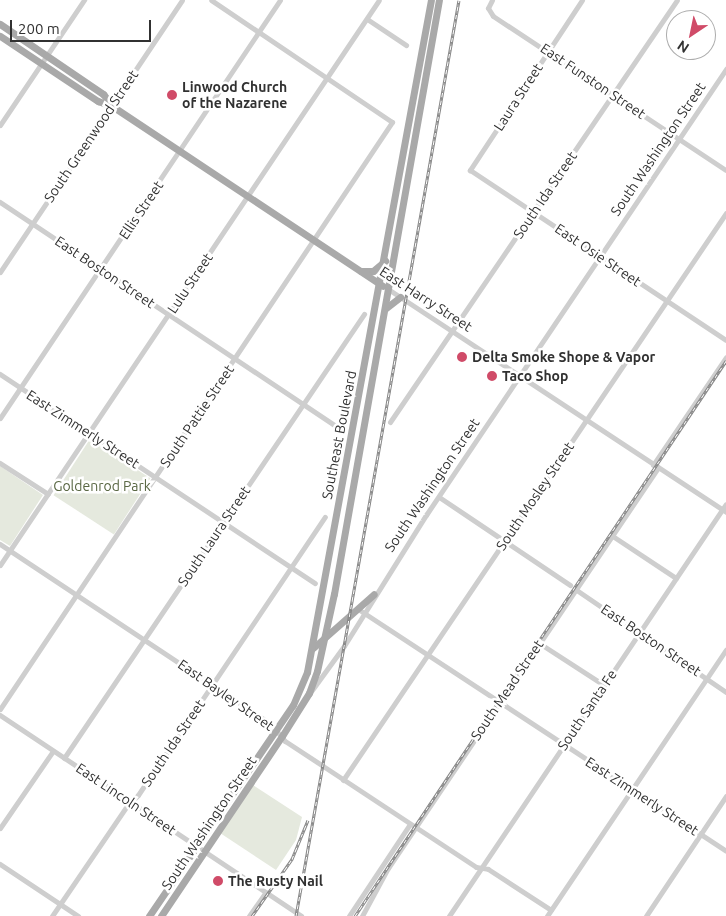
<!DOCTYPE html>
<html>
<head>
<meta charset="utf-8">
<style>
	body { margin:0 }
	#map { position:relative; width:726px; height:916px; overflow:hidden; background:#fff; font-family:Ubuntu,sans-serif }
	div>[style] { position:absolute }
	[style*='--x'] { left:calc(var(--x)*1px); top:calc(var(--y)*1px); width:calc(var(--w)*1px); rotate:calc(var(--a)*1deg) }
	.green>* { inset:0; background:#e5e9de; transform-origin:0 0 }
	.minor>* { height:5px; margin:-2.5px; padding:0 2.5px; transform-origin:2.5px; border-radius:2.5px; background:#cecece }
	.major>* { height:7px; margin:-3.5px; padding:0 3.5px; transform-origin:3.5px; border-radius:3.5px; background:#a9a9a9 }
	.rail>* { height:3px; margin-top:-1.5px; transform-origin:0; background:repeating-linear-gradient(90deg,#fff 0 4px,#868686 0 8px); box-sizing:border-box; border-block:1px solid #868686 }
	.dots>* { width:14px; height:14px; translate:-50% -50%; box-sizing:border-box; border:2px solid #fff; border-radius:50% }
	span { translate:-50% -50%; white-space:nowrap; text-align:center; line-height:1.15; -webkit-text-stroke:5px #fff; paint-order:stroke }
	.street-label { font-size:14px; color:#313131 }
	.poi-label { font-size:14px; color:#313131; font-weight:700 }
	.left { translate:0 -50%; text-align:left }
	.park-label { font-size:14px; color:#596743 }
	.north { position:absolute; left:666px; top:10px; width:50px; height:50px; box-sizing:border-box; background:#fff; border:1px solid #adadad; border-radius:50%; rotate:214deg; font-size:14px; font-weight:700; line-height:20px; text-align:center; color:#313131 }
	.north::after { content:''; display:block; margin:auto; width:18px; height:22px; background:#d04b68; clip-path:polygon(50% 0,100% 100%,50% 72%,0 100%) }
	.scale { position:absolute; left:10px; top:20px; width:141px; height:22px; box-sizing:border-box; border:2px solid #313131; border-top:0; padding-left:6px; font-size:15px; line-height:18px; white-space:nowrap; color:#313131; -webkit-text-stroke:4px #fff; paint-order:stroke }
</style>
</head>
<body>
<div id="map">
	<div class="green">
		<i style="left:90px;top:439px;width:72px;height:67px;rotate:33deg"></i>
		<i style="clip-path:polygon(0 466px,43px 495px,10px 546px,0 540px)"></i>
		<i style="clip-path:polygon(253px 785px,302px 817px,296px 840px,276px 870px,220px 833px)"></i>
	</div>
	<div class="minor">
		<i style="--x:492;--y:0;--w:9;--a:117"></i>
		<i style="--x:488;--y:8;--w:9;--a:58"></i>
		<i style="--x:493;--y:16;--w:279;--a:33.5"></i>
		<i style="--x:582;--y:0;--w:204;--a:123.4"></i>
		<i style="--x:470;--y:170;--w:307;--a:33.6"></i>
		<i style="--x:367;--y:19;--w:47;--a:33.7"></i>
		<i style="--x:0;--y:125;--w:151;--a:-56.1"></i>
		<i style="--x:0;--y:202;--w:402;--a:33.7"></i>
		<i style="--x:0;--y:272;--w:327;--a:-56.2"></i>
		<i style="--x:388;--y:289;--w:405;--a:33.4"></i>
		<i style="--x:0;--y:374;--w:378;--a:33.6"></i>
		<i style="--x:0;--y:418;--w:503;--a:-56.18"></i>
		<i style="--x:390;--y:422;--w:510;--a:-55.78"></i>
		<i style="--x:0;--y:463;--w:57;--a:32.9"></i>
		<i style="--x:653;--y:465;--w:130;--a:-55.9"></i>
		<i style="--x:439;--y:497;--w:158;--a:33.9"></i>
		<i style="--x:611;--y:535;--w:78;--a:33.5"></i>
		<i style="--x:0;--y:544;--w:325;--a:33.6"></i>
		<i style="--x:271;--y:724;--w:22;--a:51"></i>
		<i style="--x:285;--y:741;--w:45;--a:33.3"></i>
		<i style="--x:323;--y:766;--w:183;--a:33.4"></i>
		<i style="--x:476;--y:867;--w:12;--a:9"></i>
		<i style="--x:488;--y:869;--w:75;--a:33.1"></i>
		<i style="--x:0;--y:565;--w:680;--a:-56.15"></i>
		<i style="--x:575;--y:589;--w:183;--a:34.3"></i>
		<i style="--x:358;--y:609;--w:440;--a:33.3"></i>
		<i style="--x:539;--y:643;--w:77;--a:32.9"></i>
		<i style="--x:312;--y:690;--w:54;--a:-54"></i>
		<i style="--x:344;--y:646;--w:155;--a:-58"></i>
		<i style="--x:426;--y:515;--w:538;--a:-56.07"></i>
		<i style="--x:0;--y:709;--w:706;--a:-56.26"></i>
		<i style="--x:392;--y:122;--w:218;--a:-146"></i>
		<i style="--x:0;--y:715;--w:362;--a:33.7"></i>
		<i style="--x:64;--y:758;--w:536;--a:-55.95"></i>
		<i style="--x:343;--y:780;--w:684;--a:-55.96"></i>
		<i style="--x:0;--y:828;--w:93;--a:-55.5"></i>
		<i style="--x:0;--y:864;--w:94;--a:33.7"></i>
		<i style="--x:52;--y:916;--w:132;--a:-55.8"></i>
		<i style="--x:126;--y:807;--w:17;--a:-45"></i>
		<i style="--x:138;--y:795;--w:335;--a:-56.1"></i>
		<i style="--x:249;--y:916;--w:29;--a:-55"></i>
		<i style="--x:349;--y:916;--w:110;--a:-56.5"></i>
		<i style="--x:362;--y:916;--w:55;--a:-61.6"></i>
		<i style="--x:388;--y:868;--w:483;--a:-56"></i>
		<i style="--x:449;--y:916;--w:496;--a:-56.1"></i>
		<i style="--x:547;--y:916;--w:321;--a:-56.1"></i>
		<i style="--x:646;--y:916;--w:144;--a:-56.3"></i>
	</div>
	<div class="major">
		<i style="--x:0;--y:24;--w:125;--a:34.2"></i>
		<i style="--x:103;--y:94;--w:14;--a:51"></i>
		<i style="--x:0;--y:36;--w:118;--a:33.6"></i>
		<i style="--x:98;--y:101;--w:15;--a:20"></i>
		<i style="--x:112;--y:106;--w:325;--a:33.6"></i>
		<i style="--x:361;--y:271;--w:12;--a:0"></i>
		<i style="--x:373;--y:271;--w:16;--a:-40"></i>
		<i style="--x:386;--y:308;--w:18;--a:-38"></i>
		<i style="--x:313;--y:648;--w:81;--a:-41.5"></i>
		<i style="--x:149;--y:916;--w:255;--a:-55.7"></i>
		<i style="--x:293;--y:705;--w:36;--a:-67"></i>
		<i style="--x:307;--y:672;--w:683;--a:-79.55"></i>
		<i style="--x:161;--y:916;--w:217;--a:-56.1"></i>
		<i style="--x:282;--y:736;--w:51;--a:-57.9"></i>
		<i style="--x:309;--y:693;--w:23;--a:-70"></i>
		<i style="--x:317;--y:671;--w:79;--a:-77.6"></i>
		<i style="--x:334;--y:594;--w:603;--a:-79.98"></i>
	</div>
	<div class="rail">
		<i style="--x:252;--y:916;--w:70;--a:-54.9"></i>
		<i style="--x:292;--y:859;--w:42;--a:-67.7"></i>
		<i style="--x:296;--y:916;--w:930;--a:-79.91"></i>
		<i style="--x:355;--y:916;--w:668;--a:-56.24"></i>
	</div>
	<div class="dots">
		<i style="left:172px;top:95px;background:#d04b68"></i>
		<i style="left:462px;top:357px;background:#d04b68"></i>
		<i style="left:492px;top:376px;background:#d04b68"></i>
		<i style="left:218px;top:881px;background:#d04b68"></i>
	</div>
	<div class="street-label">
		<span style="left:593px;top:81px;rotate:34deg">East Funston Street</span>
		<span style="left:518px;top:97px;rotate:-57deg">Laura Street</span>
		<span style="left:91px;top:136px;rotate:-56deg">South Greenwood Street</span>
		<span style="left:658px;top:149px;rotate:-56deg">South Washington Street</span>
		<span style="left:545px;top:195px;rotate:-56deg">South Ida Street</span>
		<span style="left:141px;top:210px;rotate:-56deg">Ellis Street</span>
		<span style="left:598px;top:255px;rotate:34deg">East Osie Street</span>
		<span style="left:105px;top:272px;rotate:34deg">East Boston Street</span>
		<span style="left:190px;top:283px;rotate:-56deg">Lulu Street</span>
		<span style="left:426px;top:299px;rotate:33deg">East Harry Street</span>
		<span style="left:197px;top:416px;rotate:-56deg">South Pattie Street</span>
		<span style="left:83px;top:429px;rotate:33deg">East Zimmerly Street</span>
		<span style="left:339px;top:435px;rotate:-79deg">Southeast Boulevard</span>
		<span style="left:432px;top:485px;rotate:-56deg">South Washington Street</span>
		<span style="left:535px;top:496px;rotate:-56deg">South Mosley Street</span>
		<span style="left:214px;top:536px;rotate:-56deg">South Laura Street</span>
		<span style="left:651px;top:640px;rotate:34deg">East Boston Street</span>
		<span style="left:507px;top:690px;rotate:-56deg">South Mead Street</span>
		<span style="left:226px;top:695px;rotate:35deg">East Bayley Street</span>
		<span style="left:587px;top:710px;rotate:-56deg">South Santa Fe</span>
		<span style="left:173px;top:743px;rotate:-56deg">South Ida Street</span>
		<span style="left:642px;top:796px;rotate:33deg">East Zimmerly Street</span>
		<span style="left:126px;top:799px;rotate:34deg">East Lincoln Street</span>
		<span style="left:209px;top:823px;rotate:-56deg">South Washington Street</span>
	</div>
	<div class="poi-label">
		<span class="left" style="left:182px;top:95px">Linwood Church<br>of the Nazarene</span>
		<span class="left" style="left:472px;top:357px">Delta Smoke Shope &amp; Vapor</span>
		<span class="left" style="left:502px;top:376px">Taco Shop</span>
		<span class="left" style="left:228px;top:881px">The Rusty Nail</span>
	</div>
	<div class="park-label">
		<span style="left:102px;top:486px">Goldenrod Park</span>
	</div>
	<div class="north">N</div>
	<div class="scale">200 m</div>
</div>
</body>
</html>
